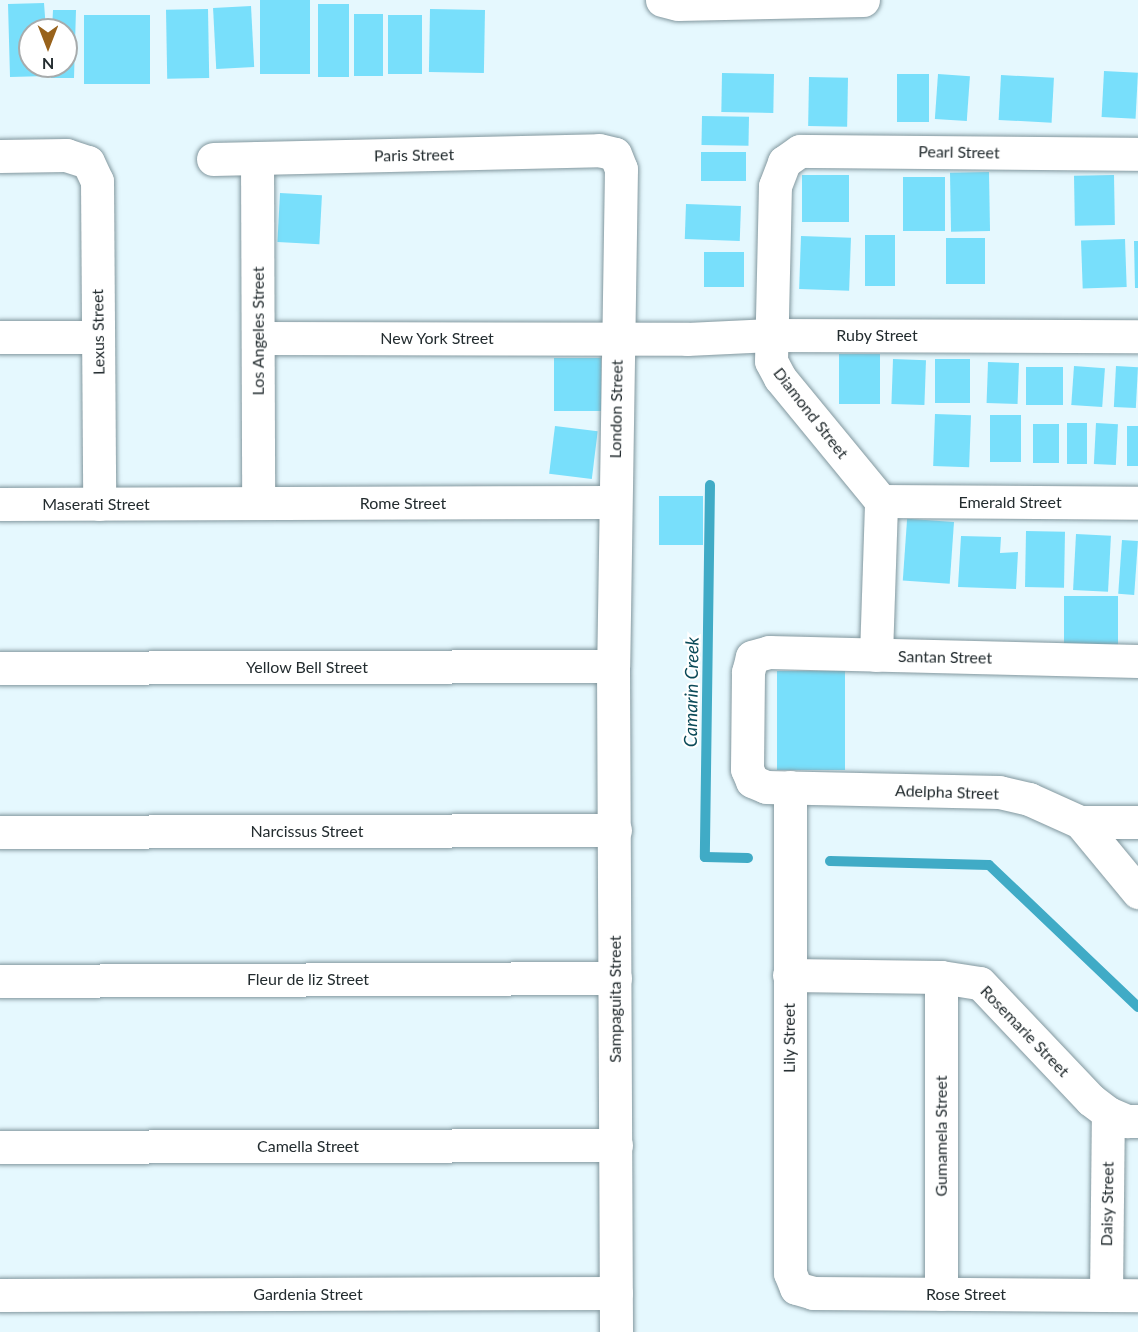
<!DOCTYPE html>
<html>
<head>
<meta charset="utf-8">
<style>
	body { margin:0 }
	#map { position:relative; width:1138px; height:1332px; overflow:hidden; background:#e5f8fe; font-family:Lato,sans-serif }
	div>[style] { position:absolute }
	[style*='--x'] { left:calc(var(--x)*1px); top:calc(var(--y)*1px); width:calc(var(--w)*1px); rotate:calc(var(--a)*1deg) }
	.stream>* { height:10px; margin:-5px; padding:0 5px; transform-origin:5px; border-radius:5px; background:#40abc6 }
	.building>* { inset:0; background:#78dffb; transform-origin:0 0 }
	.roads { filter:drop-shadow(0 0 2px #82979e) drop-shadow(0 0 2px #82979e) }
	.minor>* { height:33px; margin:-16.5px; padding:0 16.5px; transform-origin:16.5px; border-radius:16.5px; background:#fff }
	span { translate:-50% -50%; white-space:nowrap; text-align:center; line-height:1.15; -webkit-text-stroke:4.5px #fff; paint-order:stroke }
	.street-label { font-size:16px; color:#232c2f }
	.water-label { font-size:18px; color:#094957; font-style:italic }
	.north { position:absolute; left:18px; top:18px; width:60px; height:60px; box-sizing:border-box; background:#fff; border:2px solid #a7abac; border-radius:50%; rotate:180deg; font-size:16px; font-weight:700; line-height:24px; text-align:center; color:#232c2f }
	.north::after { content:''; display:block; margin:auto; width:21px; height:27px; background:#98621b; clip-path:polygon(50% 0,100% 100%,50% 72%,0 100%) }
</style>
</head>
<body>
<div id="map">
	<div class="stream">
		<i style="--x:710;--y:485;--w:372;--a:90.8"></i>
		<i style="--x:705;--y:857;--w:43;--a:1.3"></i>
		<i style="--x:830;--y:861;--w:159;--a:1.4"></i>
		<i style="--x:989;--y:865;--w:206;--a:43.6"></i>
	</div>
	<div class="building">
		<i style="left:260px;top:0;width:50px;height:74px"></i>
		<i style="clip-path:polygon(44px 3px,46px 30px,30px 30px,30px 66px,47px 66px,48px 76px,10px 77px,8px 4px)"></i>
		<i style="left:318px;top:4px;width:31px;height:73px"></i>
		<i style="left:251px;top:6px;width:61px;height:38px;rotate:87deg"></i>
		<i style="left:208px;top:9px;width:69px;height:42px;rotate:89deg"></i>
		<i style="left:430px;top:9px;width:55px;height:63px;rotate:1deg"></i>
		<i style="clip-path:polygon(53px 10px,76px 10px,74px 78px,51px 78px,51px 66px,66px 66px,66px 30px,52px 30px)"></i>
		<i style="left:354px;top:14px;width:29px;height:62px"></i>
		<i style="left:84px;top:15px;width:66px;height:69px"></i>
		<i style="left:388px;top:15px;width:34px;height:59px"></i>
		<i style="left:1104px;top:71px;width:34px;height:46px;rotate:3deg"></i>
		<i style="left:722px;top:73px;width:52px;height:39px;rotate:1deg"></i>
		<i style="left:897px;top:74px;width:32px;height:48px"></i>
		<i style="left:938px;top:74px;width:32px;height:45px;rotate:4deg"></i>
		<i style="left:1001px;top:75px;width:53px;height:45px;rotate:3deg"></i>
		<i style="left:809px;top:77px;width:39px;height:49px;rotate:1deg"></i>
		<i style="left:702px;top:116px;width:47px;height:29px;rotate:1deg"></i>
		<i style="left:701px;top:152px;width:45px;height:29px"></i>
		<i style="left:989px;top:172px;width:59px;height:39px;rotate:89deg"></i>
		<i style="left:802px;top:175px;width:47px;height:47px"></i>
		<i style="left:1114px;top:175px;width:50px;height:40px;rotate:89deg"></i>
		<i style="left:903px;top:177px;width:42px;height:54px"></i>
		<i style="left:280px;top:193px;width:42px;height:49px;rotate:3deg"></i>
		<i style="left:686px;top:204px;width:55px;height:35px;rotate:2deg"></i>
		<i style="left:865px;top:235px;width:30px;height:51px"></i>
		<i style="left:801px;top:236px;width:50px;height:53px;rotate:2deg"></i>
		<i style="left:946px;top:238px;width:39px;height:46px"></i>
		<i style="left:1125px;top:239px;width:48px;height:44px;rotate:88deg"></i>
		<i style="clip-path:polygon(1134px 241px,1138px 241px,1138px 288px,1135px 288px)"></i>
		<i style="left:704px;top:252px;width:40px;height:35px"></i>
		<i style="left:839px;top:354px;width:41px;height:50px"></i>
		<i style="left:554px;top:358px;width:47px;height:53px"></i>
		<i style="left:893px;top:359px;width:33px;height:45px;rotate:2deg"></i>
		<i style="left:935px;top:359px;width:35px;height:44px"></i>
		<i style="left:988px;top:362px;width:31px;height:41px;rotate:2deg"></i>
		<i style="left:1074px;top:366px;width:31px;height:39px;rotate:4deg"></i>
		<i style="left:1116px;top:366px;width:22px;height:41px;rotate:3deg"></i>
		<i style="left:1026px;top:367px;width:37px;height:38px"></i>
		<i style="left:935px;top:414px;width:36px;height:52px;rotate:2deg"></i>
		<i style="left:990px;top:415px;width:31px;height:47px"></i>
		<i style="left:1067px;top:423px;width:20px;height:41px"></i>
		<i style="left:1096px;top:423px;width:22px;height:41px;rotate:3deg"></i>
		<i style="left:1033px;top:424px;width:26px;height:39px"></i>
		<i style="left:555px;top:426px;width:43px;height:48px;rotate:7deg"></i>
		<i style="left:1127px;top:426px;width:11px;height:40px"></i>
		<i style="left:659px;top:496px;width:44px;height:49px"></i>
		<i style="left:954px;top:522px;width:62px;height:47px;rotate:94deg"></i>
		<i style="left:1026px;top:531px;width:39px;height:56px;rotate:1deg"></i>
		<i style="left:1076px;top:534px;width:35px;height:56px;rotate:3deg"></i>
		<i style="clip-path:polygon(961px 536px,1001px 537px,1000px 553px,1018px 552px,1016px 589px,958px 587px)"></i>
		<i style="left:1122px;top:540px;width:16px;height:54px;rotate:4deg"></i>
		<i style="left:1064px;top:596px;width:54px;height:50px"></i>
		<i style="left:777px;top:671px;width:68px;height:99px"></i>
	</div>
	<div class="roads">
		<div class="minor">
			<i style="--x:662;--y:0;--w:16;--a:14"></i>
			<i style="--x:678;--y:4;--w:185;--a:-1.2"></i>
			<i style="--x:0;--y:156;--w:66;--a:-0.9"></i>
			<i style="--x:66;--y:155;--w:23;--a:18"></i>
			<i style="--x:88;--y:162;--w:21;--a:65"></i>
			<i style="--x:97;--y:181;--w:323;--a:89.6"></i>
			<i style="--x:257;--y:158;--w:345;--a:89.8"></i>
			<i style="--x:213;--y:159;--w:386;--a:-1.3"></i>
			<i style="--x:599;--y:150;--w:16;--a:14"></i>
			<i style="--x:615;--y:154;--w:16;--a:68"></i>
			<i style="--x:621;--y:169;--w:497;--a:90.9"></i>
			<i style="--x:613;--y:666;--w:666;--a:89.74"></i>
			<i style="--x:0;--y:337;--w:98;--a:0"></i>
			<i style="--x:258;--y:338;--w:429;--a:0.1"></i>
			<i style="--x:687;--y:339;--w:84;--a:-2.7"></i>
			<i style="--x:771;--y:335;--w:367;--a:0.2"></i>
			<i style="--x:881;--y:501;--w:257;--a:0.4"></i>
			<i style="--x:0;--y:504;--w:615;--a:-0.19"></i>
			<i style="--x:876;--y:655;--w:154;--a:-88.1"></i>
			<i style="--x:881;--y:501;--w:159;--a:-129.4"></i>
			<i style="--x:780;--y:378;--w:19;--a:-118"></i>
			<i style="--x:771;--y:361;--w:175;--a:-88.7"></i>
			<i style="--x:775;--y:186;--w:26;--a:-69"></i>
			<i style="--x:784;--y:162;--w:19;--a:-35"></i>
			<i style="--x:800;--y:151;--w:338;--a:0.5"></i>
			<i style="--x:1138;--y:661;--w:369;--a:-178.6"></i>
			<i style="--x:769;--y:652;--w:18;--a:164"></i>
			<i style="--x:752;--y:657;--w:16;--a:105"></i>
			<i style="--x:748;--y:672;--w:97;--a:90.6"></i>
			<i style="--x:747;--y:769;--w:13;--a:67"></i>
			<i style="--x:752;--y:781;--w:15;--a:23"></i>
			<i style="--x:766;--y:787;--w:233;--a:1.2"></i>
			<i style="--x:999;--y:792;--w:31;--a:13"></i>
			<i style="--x:1029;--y:799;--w:56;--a:24.3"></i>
			<i style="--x:1080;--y:822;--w:58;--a:0"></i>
			<i style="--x:0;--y:668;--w:613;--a:-0.19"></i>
			<i style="--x:790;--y:787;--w:486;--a:90"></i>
			<i style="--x:790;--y:1273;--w:16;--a:68"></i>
			<i style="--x:796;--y:1288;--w:18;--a:16"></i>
			<i style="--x:813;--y:1293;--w:325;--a:0.4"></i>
			<i style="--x:1080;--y:822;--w:91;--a:50.4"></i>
			<i style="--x:0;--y:832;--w:615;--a:-0.19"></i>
			<i style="--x:789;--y:975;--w:152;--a:0.8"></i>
			<i style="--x:941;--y:977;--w:39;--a:9"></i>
			<i style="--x:980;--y:983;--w:161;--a:46.5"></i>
			<i style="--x:1091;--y:1100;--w:21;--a:37"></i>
			<i style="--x:1108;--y:1113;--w:21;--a:23"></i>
			<i style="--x:1127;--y:1121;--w:11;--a:0"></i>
			<i style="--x:0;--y:981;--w:615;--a:-0.28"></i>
			<i style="--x:0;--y:1147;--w:616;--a:-0.19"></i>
			<i style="--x:941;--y:1294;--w:317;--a:-90"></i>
			<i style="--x:0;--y:1295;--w:616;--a:-0.19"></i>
			<i style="--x:1106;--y:1295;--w:182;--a:-89.4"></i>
		</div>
	</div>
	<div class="street-label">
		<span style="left:959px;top:152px;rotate:1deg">Pearl Street</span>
		<span style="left:414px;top:155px;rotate:-1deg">Paris Street</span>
		<span style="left:258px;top:331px;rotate:-90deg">Los Angeles Street</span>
		<span style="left:98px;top:332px;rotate:-91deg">Lexus Street</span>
		<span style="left:877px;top:335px">Ruby Street</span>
		<span style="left:437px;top:338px">New York Street</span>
		<span style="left:616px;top:409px;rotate:-89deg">London Street</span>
		<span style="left:811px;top:413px;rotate:52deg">Diamond Street</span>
		<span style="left:1010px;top:502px">Emerald Street</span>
		<span style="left:403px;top:503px">Rome Street</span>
		<span style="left:96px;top:504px">Maserati Street</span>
		<span style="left:945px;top:657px;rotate:1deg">Santan Street</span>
		<span style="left:307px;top:667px">Yellow Bell Street</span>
		<span style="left:947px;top:792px;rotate:2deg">Adelpha Street</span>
		<span style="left:307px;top:831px">Narcissus Street</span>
		<span style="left:308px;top:979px">Fleur de liz Street</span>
		<span style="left:615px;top:999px;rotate:-90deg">Sampaguita Street</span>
		<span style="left:1025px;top:1031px;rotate:46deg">Rosemarie Street</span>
		<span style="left:789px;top:1038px;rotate:-90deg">Lily Street</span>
		<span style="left:941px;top:1136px;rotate:-90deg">Gumamela Street</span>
		<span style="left:308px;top:1146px">Camella Street</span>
		<span style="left:1107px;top:1204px;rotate:-89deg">Daisy Street</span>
		<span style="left:308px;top:1294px">Gardenia Street</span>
		<span style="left:966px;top:1294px">Rose Street</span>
	</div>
	<div class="water-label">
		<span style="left:691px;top:692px;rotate:-89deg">Camarin Creek</span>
	</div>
	<div class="north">N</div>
</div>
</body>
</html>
